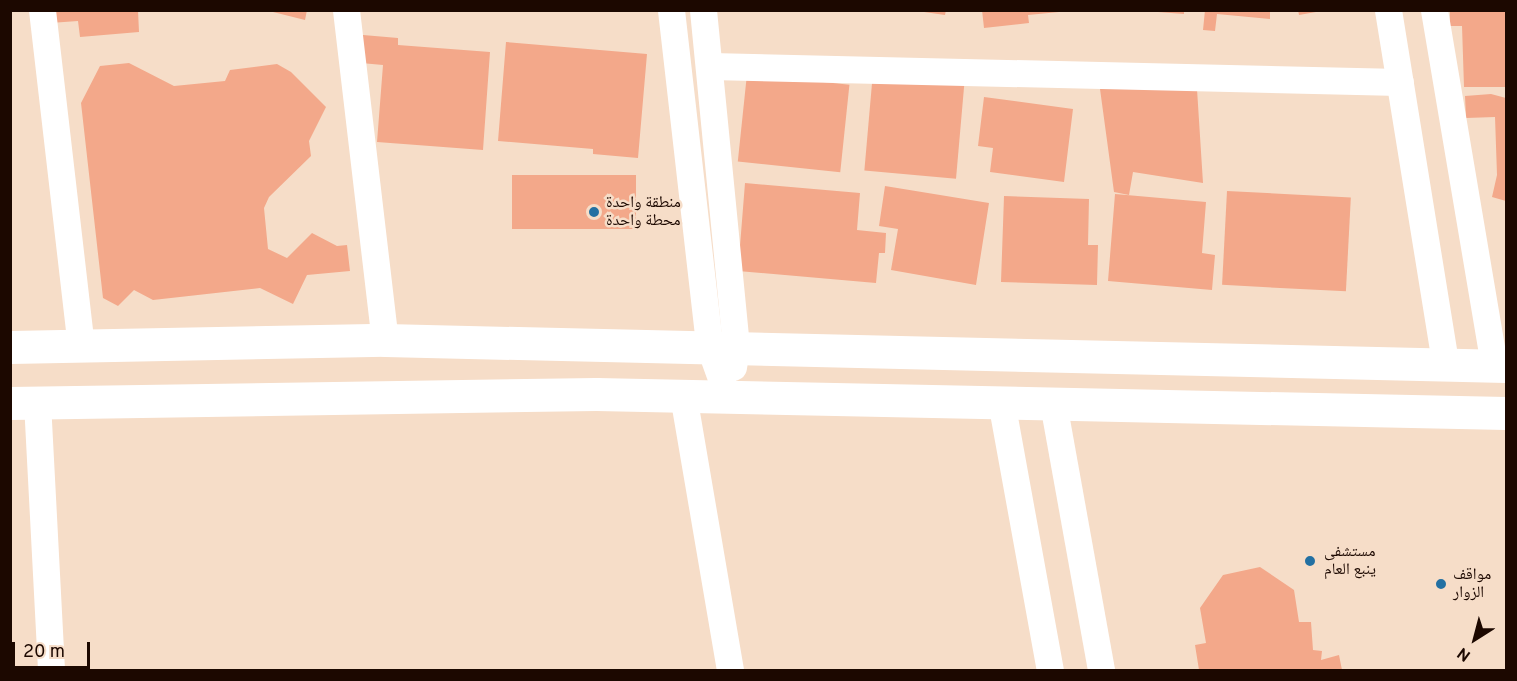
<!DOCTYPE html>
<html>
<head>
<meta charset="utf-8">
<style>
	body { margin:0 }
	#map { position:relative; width:1517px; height:681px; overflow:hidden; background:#f6ddc8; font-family:Overpass,"Noto Naskh Arabic",sans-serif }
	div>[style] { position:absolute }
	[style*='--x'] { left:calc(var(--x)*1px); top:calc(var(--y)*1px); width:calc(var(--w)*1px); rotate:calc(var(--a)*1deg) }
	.building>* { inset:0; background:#f3a88a; transform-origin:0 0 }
	.minor>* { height:27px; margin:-13.5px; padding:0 13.5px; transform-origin:13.5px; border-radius:13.5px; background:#fff }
	.major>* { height:33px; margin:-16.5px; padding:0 16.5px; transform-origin:16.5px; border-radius:16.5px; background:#fff }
	.dots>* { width:16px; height:16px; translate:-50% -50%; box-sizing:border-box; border:3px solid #f6ddc8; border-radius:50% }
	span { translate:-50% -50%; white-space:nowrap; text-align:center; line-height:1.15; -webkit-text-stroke:5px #f6ddc8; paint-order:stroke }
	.poi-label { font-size:16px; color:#1c0800 }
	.left { translate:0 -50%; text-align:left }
	.frame { position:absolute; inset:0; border:12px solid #1c0800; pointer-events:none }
	.north { position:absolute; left:1445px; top:609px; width:60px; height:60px; -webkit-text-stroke:4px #f6ddc8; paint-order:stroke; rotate:216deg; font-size:16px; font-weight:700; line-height:24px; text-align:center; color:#1c0800 }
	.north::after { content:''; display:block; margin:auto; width:21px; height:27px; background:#1c0800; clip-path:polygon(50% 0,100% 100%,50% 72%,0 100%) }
	.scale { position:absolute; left:12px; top:642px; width:78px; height:27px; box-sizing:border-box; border:3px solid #1c0800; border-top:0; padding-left:8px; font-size:18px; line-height:21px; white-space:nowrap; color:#1c0800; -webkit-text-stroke:4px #f6ddc8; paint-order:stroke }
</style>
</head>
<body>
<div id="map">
	<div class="building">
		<i style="clip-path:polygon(49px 10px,138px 10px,139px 32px,80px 37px,78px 21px,50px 23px)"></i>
		<i style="clip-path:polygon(265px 10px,307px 10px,305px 20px)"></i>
		<i style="clip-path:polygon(910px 10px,946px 10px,945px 15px)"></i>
		<i style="clip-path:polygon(982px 10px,1059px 10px,1059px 12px,1028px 15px,1029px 23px,984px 28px)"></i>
		<i style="clip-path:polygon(1158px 10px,1184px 10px,1184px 14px,1158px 12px)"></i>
		<i style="clip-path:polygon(1205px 10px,1270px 10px,1270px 19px,1217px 14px,1215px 31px,1203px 30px)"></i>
		<i style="clip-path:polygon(1298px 10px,1315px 10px,1316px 12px,1299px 15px)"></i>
		<i style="clip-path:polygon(1450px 10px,1506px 10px,1506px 87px,1464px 87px,1462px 26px,1450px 26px)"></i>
		<i style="clip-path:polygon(363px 35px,398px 38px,398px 45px,490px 52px,483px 150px,377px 142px,383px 65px,361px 63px)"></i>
		<i style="clip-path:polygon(506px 42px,647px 54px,638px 158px,593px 154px,593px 149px,498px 141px)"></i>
		<i style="clip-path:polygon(129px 63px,174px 86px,225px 81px,230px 70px,277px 64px,291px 72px,326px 107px,309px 141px,311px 156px,269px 197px,264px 208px,268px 249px,287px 258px,312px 233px,337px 246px,347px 245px,350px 271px,307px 275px,293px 304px,260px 288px,153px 300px,134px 290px,118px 306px,103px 298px,81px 103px,100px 66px)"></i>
		<i style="left:873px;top:72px;width:92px;height:99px;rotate:5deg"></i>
		<i style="left:747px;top:74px;width:103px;height:88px;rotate:6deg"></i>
		<i style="clip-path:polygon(1129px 85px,1197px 89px,1203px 183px,1133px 172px,1129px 195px,1114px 192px,1100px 89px)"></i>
		<i style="clip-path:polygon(1491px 94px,1506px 98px,1506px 201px,1492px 197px,1497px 175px,1495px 117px,1466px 118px,1465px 96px)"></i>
		<i style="clip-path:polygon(984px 97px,1073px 109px,1064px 182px,990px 172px,993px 148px,978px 146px)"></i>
		<i style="left:512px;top:175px;width:124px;height:54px"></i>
		<i style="clip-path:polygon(745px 183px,860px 193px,857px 230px,886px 233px,885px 253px,879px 253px,876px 283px,738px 271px)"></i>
		<i style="clip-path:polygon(885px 186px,989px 203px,976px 285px,891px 270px,898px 229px,879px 226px)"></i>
		<i style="left:1227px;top:191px;width:124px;height:94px;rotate:3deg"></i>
		<i style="clip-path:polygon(1115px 194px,1206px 202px,1202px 253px,1215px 255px,1212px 290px,1108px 281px)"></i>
		<i style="clip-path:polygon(1004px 196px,1089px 199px,1088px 245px,1098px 245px,1097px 285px,1001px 282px)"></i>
		<i style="clip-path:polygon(1260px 567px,1294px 590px,1299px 622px,1311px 622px,1313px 650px,1322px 651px,1321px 660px,1339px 655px,1342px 670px,1199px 670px,1195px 645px,1206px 643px,1200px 608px,1223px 575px)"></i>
	</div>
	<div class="minor">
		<i style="--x:42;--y:10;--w:338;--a:83.4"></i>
		<i style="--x:346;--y:10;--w:332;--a:83.3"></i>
		<i style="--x:671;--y:10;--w:337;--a:83.5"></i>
		<i style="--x:709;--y:345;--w:56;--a:70.3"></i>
		<i style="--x:703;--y:10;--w:340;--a:84.4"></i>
		<i style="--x:736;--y:348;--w:19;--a:99"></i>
		<i style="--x:1388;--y:10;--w:358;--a:80.8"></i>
		<i style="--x:1434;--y:10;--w:360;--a:80.4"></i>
		<i style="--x:710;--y:66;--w:690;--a:1.33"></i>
		<i style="--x:683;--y:395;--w:279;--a:80.3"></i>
		<i style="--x:1001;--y:401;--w:273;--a:79.7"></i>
		<i style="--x:37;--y:402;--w:268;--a:87"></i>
		<i style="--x:1053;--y:403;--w:271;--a:79.8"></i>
	</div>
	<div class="major">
		<i style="--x:10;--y:347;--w:375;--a:-1.1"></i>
		<i style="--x:385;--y:340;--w:1121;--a:1.33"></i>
		<i style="--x:10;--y:403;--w:586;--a:-0.88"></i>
		<i style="--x:596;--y:394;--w:910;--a:1.2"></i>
	</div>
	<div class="dots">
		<i style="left:594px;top:212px;background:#2370a2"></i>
		<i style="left:1310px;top:561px;background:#2370a2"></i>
		<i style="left:1441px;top:584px;background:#2370a2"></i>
	</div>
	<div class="poi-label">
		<span class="left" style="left:606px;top:212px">منطقة واحدة<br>محطة واحدة</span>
		<span class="left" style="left:1324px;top:561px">مستشفى<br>ينبع العام</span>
		<span class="left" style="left:1453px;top:584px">مواقف<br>الزوار</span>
	</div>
	<div class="frame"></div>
	<div class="north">N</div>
	<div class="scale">20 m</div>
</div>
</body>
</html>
